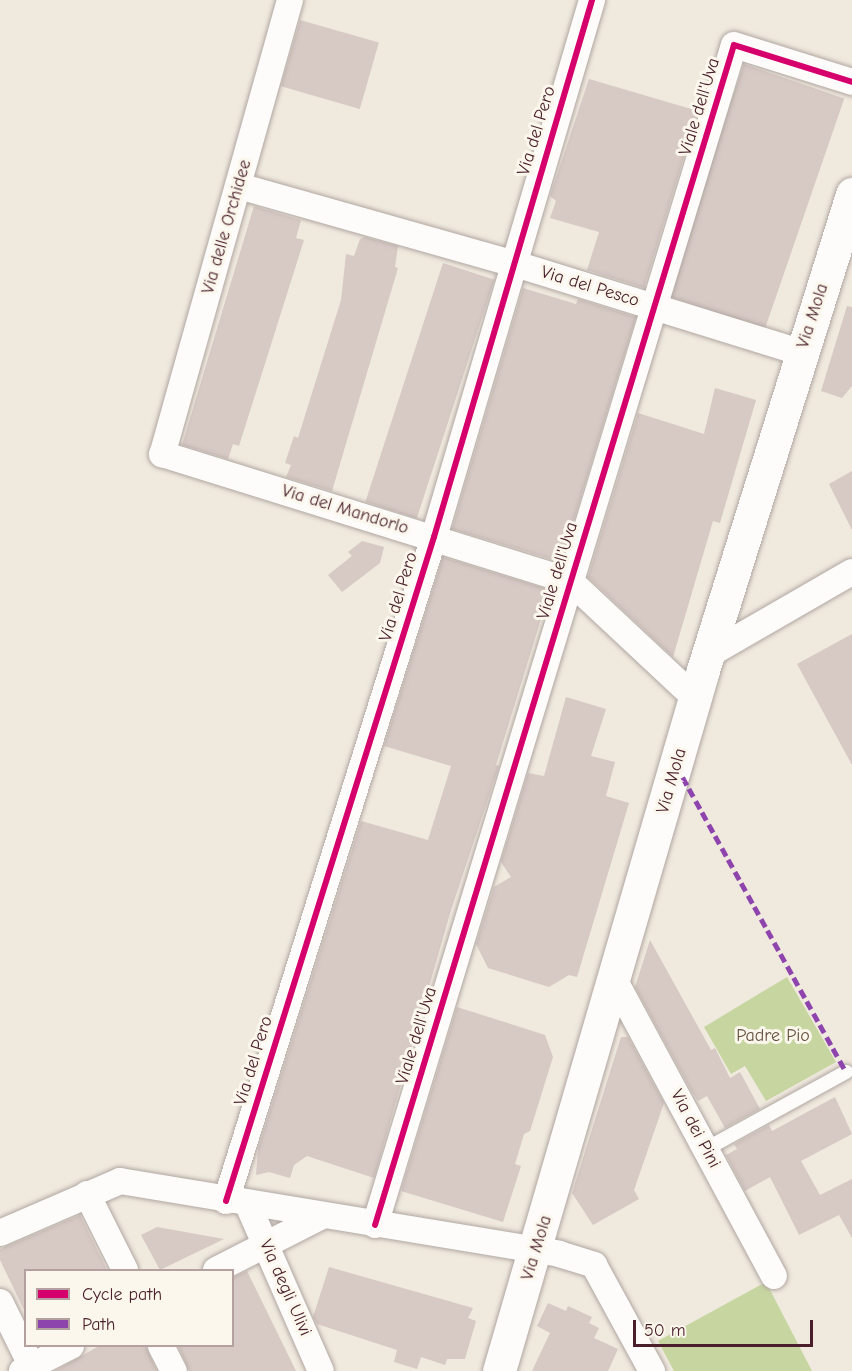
<!DOCTYPE html>
<html>
<head>
<meta charset="utf-8">
<style>
	body { margin:0 }
	#map { position:relative; width:852px; height:1371px; overflow:hidden; background:#f0e9de; font-family:"Comic Neue",sans-serif }
	div>[style] { position:absolute }
	[style*='--x'] { left:calc(var(--x)*1px); top:calc(var(--y)*1px); width:calc(var(--w)*1px); rotate:calc(var(--a)*1deg) }
	.green>* { inset:0; background:#c7d6a0 }
	.building>* { inset:0; background:#d7c9c4; transform-origin:0 0 }
	.roads { filter:drop-shadow(0 0 2px #b0a7a2) drop-shadow(0 0 2px #b0a7a2) }
	.service>* { height:14px; margin:-7px; padding:0 7px; transform-origin:7px; border-radius:7px; background:#fdfcfa }
	.minor>* { height:26px; margin:-13px; padding:0 13px; transform-origin:13px; border-radius:13px; background:#fdfcfa }
	.secondary>* { height:33px; margin:-16.5px; padding:0 16.5px; transform-origin:16.5px; border-radius:16.5px; background:#fdfcfa }
	.quiet>* { height:4.5px; margin-top:-2.25px; transform-origin:0; background:repeating-linear-gradient(90deg,#8e44ad 0 9px,transparent 0 13.5px) }
	.cycleway>* { height:6px; margin:-3px; padding:0 3px; transform-origin:3px; border-radius:3px; background:#d6006c }
	span { translate:-50% -50%; white-space:nowrap; text-align:center; line-height:1.15; -webkit-text-stroke:6px #fbf7ec; paint-order:stroke }
	.street-label { font-size:18px; color:#4a1f2b }
	.park-label { font-size:18px; color:#65513f }
	.legend { position:absolute; left:24px; top:1269px; width:210px; height:78px; box-sizing:border-box; background:#fbf7ec; border:2px solid #b4a19f; margin:0; padding:8px 10px; list-style:none; font-size:18px; color:#4a1f2b }
	.legend li { display:flex; align-items:center; gap:12px; height:30px }
	.legend b { width:30px; border:2px solid #b4a19f }
	.scale { position:absolute; left:633px; top:1320px; width:180px; height:27px; box-sizing:border-box; border:3px solid #4a1f2b; border-top:0; padding-left:8px; font-size:18px; line-height:21px; white-space:nowrap; color:#4a1f2b; -webkit-text-stroke:4px #fbf7ec; paint-order:stroke }
</style>
</head>
<body>
<div id="map">
	<div class="green">
		<i style="clip-path:polygon(787px 977px,836px 1062px,766px 1101px,745px 1066px,731px 1074px,704px 1027px)"></i>
		<i style="clip-path:polygon(766px 1282px,812px 1371px,674px 1371px,658px 1341px)"></i>
	</div>
	<div class="building">
		<i style="left:300px;top:20px;width:82px;height:69px;rotate:16deg"></i>
		<i style="left:744px;top:64px;width:106px;height:244px;rotate:19deg"></i>
		<i style="clip-path:polygon(589px 79px,698px 111px,644px 288px,587px 270px,599px 232px,550px 218px,556px 201px,550px 196px)"></i>
		<i style="clip-path:polygon(254px 206px,301px 220px,296px 238px,304px 240px,239px 446px,233px 444px,228px 459px,182px 445px)"></i>
		<i style="clip-path:polygon(365px 237px,398px 246px,395px 267px,398px 268px,332px 491px,286px 477px,291px 465px,285px 463px,294px 436px,298px 438px,341px 300px,346px 254px,354px 256px,360px 239px)"></i>
		<i style="left:443px;top:263px;width:54px;height:251px;rotate:18deg"></i>
		<i style="clip-path:polygon(523px 288px,576px 304px,578px 299px,636px 317px,561px 562px,452px 529px)"></i>
		<i style="clip-path:polygon(847px 306px,852px 307px,852px 386px,842px 398px,821px 391px)"></i>
		<i style="clip-path:polygon(715px 388px,756px 400px,720px 523px,713px 521px,673px 657px,588px 577px,638px 413px,704px 434px)"></i>
		<i style="clip-path:polygon(852px 471px,852px 530px,829px 484px)"></i>
		<i style="clip-path:polygon(362px 541px,384px 547px,380px 563px,342px 592px,328px 575px,352px 556px,348px 552px)"></i>
		<i style="clip-path:polygon(443px 557px,550px 590px,496px 765px,499px 766px,451px 910px,374px 1178px,307px 1156px,294px 1165px,290px 1178px,269px 1172px,256px 1175px,258px 1149px,361px 821px,428px 840px,451px 766px,384px 746px)"></i>
		<i style="clip-path:polygon(852px 634px,852px 765px,797px 664px)"></i>
		<i style="clip-path:polygon(566px 697px,606px 709px,591px 756px,615px 762px,606px 796px,629px 803px,577px 977px,569px 975px,549px 987px,488px 968px,476px 944px,494px 887px,511px 877px,501px 862px,528px 773px,544px 776px)"></i>
		<i style="clip-path:polygon(650px 940px,711px 1050px,715px 1048px,730px 1078px,740px 1072px,760px 1109px,725px 1128px,707px 1096px,698px 1101px,692px 1092px,635px 987px)"></i>
		<i style="clip-path:polygon(457px 1007px,545px 1035px,553px 1057px,530px 1131px,524px 1134px,515px 1164px,521px 1166px,503px 1222px,401px 1191px)"></i>
		<i style="clip-path:polygon(621px 1037px,628px 1037px,664px 1103px,634px 1190px,639px 1199px,593px 1225px,572px 1193px)"></i>
		<i style="clip-path:polygon(835px 1097px,852px 1134px,801px 1161px,820px 1195px,852px 1179px,852px 1238px,839px 1215px,799px 1235px,770px 1177px,745px 1191px,726px 1155px,737px 1149px,734px 1144px,769px 1125px,772px 1131px)"></i>
		<i style="clip-path:polygon(80px 1215px,107px 1270px,26px 1270px,26px 1314px,0 1260px,0 1249px)"></i>
		<i style="clip-path:polygon(157px 1227px,224px 1239px,160px 1270px,141px 1235px)"></i>
		<i style="clip-path:polygon(329px 1267px,473px 1308px,468px 1318px,476px 1321px,465px 1359px,447px 1359px,445px 1365px,421px 1357px,417px 1369px,394px 1362px,397px 1350px,317px 1324px,313px 1317px)"></i>
		<i style="clip-path:polygon(247px 1271px,296px 1371px,189px 1371px,178px 1346px,232px 1346px,232px 1278px)"></i>
		<i style="clip-path:polygon(548px 1303px,566px 1311px,568px 1306px,592px 1317px,589px 1323px,599px 1328px,594px 1338px,618px 1349px,608px 1371px,532px 1371px,550px 1333px,537px 1326px)"></i>
		<i style="clip-path:polygon(99px 1346px,146px 1346px,157px 1371px,55px 1371px)"></i>
	</div>
	<div class="roads">
		<div class="service">
			<i style="--x:706;--y:1149;--w:160;--a:-28.8"></i>
		</div>
		<div class="minor">
			<i style="--x:290;--y:0;--w:472;--a:105.7"></i>
			<i style="--x:162;--y:454;--w:427;--a:17.3"></i>
			<i style="--x:570;--y:581;--w:171;--a:43.1"></i>
			<i style="--x:239;--y:186;--w:284;--a:15.8"></i>
			<i style="--x:512;--y:263;--w:304;--a:17.2"></i>
			<i style="--x:708;--y:655;--w:166;--a:-30"></i>
			<i style="--x:615;--y:981;--w:335;--a:61.7"></i>
			<i style="--x:87;--y:1194;--w:85;--a:63.4"></i>
			<i style="--x:226;--y:1201;--w:696;--a:-72.61"></i>
			<i style="--x:434;--y:537;--w:560;--a:-73.6"></i>
			<i style="--x:248;--y:1205;--w:181;--a:66.3"></i>
			<i style="--x:375;--y:1225;--w:1233;--a:-73.08"></i>
			<i style="--x:734;--y:45;--w:124;--a:17.4"></i>
			<i style="--x:0;--y:1233;--w:131;--a:-23.4"></i>
			<i style="--x:120;--y:1181;--w:445;--a:9.4"></i>
			<i style="--x:559;--y:1254;--w:37;--a:17"></i>
			<i style="--x:594;--y:1265;--w:121;--a:61.3"></i>
			<i style="--x:216;--y:1270;--w:117;--a:-27"></i>
			<i style="--x:0;--y:1302;--w:77;--a:63.8"></i>
			<i style="--x:161;--y:1346;--w:28;--a:63"></i>
			<i style="--x:22;--y:1371;--w:55;--a:-27"></i>
		</div>
		<div class="secondary">
			<i style="--x:499;--y:1371;--w:730;--a:-73.77"></i>
			<i style="--x:703;--y:670;--w:499;--a:-72.6"></i>
		</div>
	</div>
	<div class="quiet">
		<i style="--x:676;--y:765;--w:351;--a:61"></i>
	</div>
	<div class="cycleway">
		<i style="--x:226;--y:1201;--w:696;--a:-72.61"></i>
		<i style="--x:434;--y:537;--w:560;--a:-73.6"></i>
		<i style="--x:375;--y:1225;--w:1233;--a:-73.08"></i>
		<i style="--x:734;--y:45;--w:124;--a:17.4"></i>
	</div>
	<div class="street-label">
		<span style="left:700px;top:107px;rotate:-73deg">Viale dell'Uva</span>
		<span style="left:537px;top:131px;rotate:-73deg">Via del Pero</span>
		<span style="left:227px;top:227px;rotate:-74deg">Via delle Orchidee</span>
		<span style="left:590px;top:287px;rotate:17deg">Via del Pesco</span>
		<span style="left:813px;top:316px;rotate:-72deg">Via Mola</span>
		<span style="left:345px;top:510px;rotate:17deg">Via del Mandorlo</span>
		<span style="left:558px;top:571px;rotate:-73deg">Viale dell'Uva</span>
		<span style="left:399px;top:597px;rotate:-73deg">Via del Pero</span>
		<span style="left:672px;top:781px;rotate:-74deg">Via Mola</span>
		<span style="left:417px;top:1036px;rotate:-73deg">Viale dell'Uva</span>
		<span style="left:254px;top:1061px;rotate:-73deg">Via del Pero</span>
		<span style="left:695px;top:1129px;rotate:62deg">Via dei Pini</span>
		<span style="left:537px;top:1248px;rotate:-73deg">Via Mola</span>
		<span style="left:285px;top:1288px;rotate:66deg">Via degli Ulivi</span>
	</div>
	<div class="park-label">
		<span style="left:773px;top:1036px">Padre Pio</span>
	</div>
	<ul class="legend">
	<li><b style="height:8px;background:#d6006c"></b>Cycle path</li>
	<li><b style="height:8px;background:#8e44ad"></b>Path</li>
	</ul>
	<div class="scale">50 m</div>
</div>
</body>
</html>
